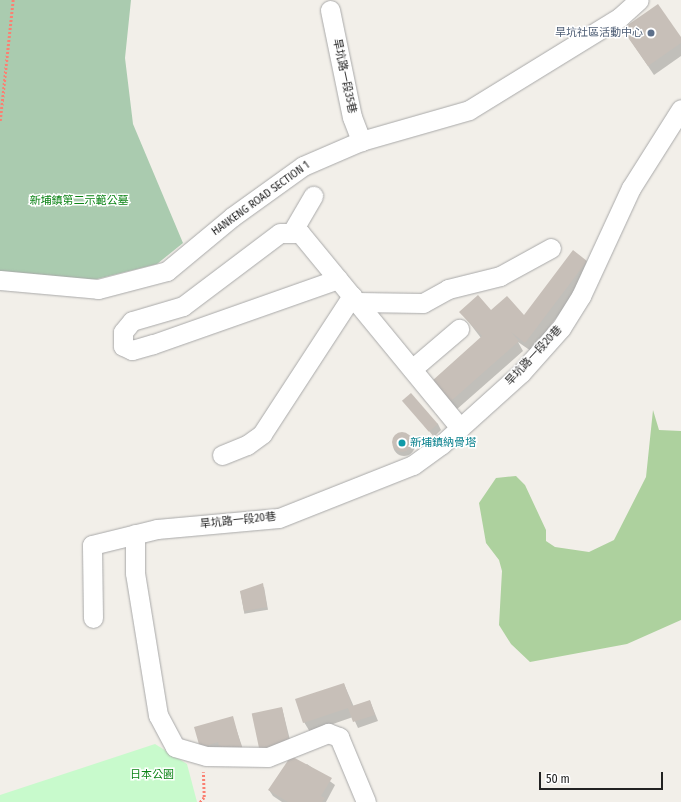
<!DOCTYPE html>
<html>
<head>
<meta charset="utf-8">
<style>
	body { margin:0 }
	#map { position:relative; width:681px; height:802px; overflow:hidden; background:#f2efe9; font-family:"Fira Sans Condensed","Noto Sans TC",sans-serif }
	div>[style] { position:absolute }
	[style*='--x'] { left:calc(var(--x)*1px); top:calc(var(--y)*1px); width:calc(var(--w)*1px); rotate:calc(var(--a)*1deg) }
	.forest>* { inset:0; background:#add19e }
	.cemetery>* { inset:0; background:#aacbaf }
	.park>* { inset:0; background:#c8facc }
	.shadow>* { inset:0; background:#0003; transform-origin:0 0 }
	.round { border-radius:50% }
	.building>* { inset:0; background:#c7bfb8; transform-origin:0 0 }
	.path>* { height:2.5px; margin-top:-1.25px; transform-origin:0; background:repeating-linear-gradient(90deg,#fa8072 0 2px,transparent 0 4px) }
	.roads { filter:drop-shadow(0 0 1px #a9a9a9) drop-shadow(0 0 1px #a9a9a9) }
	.minor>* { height:19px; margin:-9.5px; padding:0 9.5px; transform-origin:9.5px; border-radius:9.5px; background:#fff }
	.dots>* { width:11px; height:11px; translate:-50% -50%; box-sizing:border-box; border:2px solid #fff; border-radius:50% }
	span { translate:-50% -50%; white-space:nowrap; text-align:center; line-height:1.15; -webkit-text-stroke:3px #fff; paint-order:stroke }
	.service-label { font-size:11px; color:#4e5e75 }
	.right { translate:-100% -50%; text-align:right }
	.street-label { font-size:11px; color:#222 }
	.park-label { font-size:11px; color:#0c8416 }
	.culture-label { font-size:11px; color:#0d838f }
	.left { translate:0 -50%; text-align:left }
	.scale { position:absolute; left:539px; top:772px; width:124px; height:18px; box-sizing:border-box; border:2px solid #222; border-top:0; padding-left:5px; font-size:12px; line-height:14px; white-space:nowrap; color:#222; -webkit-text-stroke:3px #fff; paint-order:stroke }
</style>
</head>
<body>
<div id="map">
	<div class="forest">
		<i style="clip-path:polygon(653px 410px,659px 430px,681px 431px,681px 620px,627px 644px,530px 662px,511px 644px,499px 625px,502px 571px,499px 560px,486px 543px,479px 503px,496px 478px,516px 476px,525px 485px,546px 530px,546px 541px,555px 547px,589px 552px,614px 540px,646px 477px)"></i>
	</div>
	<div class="cemetery">
		<i style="clip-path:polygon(0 0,131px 0,125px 58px,133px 124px,183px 243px,157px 264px,93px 280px,0 279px)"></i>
	</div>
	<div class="park">
		<i style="clip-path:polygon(155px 744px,187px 764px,197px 802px,0 802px,0 795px)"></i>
	</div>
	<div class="shadow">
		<i style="clip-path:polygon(629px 38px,681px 39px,681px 56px,654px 75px)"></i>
		<i style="clip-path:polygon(586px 261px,592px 271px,531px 351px,518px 342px,523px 351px,456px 410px,438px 390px,481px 338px,461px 312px,491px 311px,524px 317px)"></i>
		<i style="clip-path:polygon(404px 401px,438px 424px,441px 430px,434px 437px)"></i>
		<i class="round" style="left:393px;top:434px;width:22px;height:22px"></i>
		<i style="left:264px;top:587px;width:23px;height:24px;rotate:80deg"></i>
		<i style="clip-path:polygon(344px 684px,354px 707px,370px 701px,378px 721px,358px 728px,353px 717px,310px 732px,304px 722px)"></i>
		<i style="clip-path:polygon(282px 708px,293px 752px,264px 757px)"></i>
		<i style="clip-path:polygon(232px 717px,245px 755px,201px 747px)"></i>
		<i style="clip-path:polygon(307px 764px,335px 785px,326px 802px,282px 802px,273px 796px,269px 790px)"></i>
	</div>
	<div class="building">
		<i style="clip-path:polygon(658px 4px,681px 37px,681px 43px,648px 66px,622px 29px)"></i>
		<i style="clip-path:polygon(573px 250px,587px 261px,525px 343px,511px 332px,519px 341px,450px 402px,432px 381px,482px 336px,459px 312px,478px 295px,491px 310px,507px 296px,524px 315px)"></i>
		<i style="left:411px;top:393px;width:41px;height:12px;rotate:49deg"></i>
		<i class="round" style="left:392px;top:432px;width:20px;height:20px"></i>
		<i style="clip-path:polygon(263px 583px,267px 607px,244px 611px,240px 591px)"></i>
		<i style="clip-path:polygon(344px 683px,352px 706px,370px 700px,375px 715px,353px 722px,348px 708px,303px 723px,295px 699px)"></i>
		<i style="left:282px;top:707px;width:39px;height:31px;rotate:78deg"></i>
		<i style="clip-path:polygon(233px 716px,242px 749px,222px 754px,218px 742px,200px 748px,194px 727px)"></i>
		<i style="clip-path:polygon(291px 756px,332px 778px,321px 796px,325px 798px,322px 802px,288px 802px,268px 790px)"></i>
	</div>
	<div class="path">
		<i style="--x:0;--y:121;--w:122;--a:-83.9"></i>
		<i style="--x:200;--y:802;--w:6;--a:-51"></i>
		<i style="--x:204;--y:797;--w:25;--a:-92"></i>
	</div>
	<div class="roads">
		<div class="minor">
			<i style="--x:330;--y:10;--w:109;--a:78.4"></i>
			<i style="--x:352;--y:117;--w:26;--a:69"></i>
			<i style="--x:292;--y:232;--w:42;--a:-59.7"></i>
			<i style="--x:338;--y:279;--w:196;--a:160.6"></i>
			<i style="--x:153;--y:344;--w:22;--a:164"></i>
			<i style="--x:132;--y:350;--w:10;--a:-156"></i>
			<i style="--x:123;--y:346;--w:14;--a:-90"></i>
			<i style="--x:123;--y:332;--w:14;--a:-51"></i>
			<i style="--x:132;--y:321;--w:53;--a:-16.4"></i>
			<i style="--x:183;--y:306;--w:121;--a:-37"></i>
			<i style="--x:280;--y:233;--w:20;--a:0"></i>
			<i style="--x:300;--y:233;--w:252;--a:50.6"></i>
			<i style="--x:0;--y:280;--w:98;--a:5.2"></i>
			<i style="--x:98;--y:289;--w:71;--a:-14.6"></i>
			<i style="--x:167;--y:271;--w:85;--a:-39.7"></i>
			<i style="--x:232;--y:217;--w:87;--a:-35.7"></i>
			<i style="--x:303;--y:166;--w:63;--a:-23.3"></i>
			<i style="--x:361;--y:141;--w:112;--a:-16"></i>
			<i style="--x:469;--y:110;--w:177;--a:-31.6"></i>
			<i style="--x:620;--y:17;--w:25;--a:-42"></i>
			<i style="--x:357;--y:302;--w:66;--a:0.9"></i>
			<i style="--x:423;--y:303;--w:29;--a:-29"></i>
			<i style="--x:448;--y:289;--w:54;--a:-14"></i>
			<i style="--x:500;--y:276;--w:58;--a:-28.8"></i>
			<i style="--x:412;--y:369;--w:62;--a:-40.4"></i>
			<i style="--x:222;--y:455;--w:27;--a:-22"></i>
			<i style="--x:247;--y:445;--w:19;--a:-36"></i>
			<i style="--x:262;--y:434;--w:165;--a:-56.9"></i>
			<i style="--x:135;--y:534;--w:39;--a:90"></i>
			<i style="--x:135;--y:573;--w:144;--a:80.8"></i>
			<i style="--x:158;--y:715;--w:36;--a:62"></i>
			<i style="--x:175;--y:747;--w:32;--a:16"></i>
			<i style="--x:206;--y:756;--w:62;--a:0.9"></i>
			<i style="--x:268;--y:757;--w:65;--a:-21.8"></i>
			<i style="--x:328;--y:733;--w:12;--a:20"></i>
			<i style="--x:339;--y:737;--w:70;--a:67.4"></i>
			<i style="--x:93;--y:618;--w:73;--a:-90.8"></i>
			<i style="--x:92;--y:545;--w:67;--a:-13.8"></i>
			<i style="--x:157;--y:529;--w:122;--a:-5.2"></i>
			<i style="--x:279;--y:518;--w:144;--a:-21.6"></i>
			<i style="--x:413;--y:465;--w:34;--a:-36"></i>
			<i style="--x:441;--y:445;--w:108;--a:-42"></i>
			<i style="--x:521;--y:373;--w:60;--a:-48.4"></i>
			<i style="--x:561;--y:328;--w:38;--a:-58"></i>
			<i style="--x:581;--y:296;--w:119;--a:-65.2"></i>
			<i style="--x:631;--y:188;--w:93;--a:-57.7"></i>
		</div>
	</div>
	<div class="dots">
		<i style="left:651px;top:33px;background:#5c6f8a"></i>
		<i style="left:402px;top:443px;background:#0f9aa8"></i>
	</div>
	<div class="service-label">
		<span class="right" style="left:643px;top:33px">旱坑社區活動中心</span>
	</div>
	<div class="street-label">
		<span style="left:344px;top:76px;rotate:78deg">旱坑路一段35巷</span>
		<span style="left:261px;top:199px;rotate:-36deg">HANKENG ROAD SECTION 1</span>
		<span style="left:534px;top:356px;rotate:-47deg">旱坑路一段20巷</span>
		<span style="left:238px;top:521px;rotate:-6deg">旱坑路一段20巷</span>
	</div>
	<div class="park-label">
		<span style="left:79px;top:201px">新埔鎮第二示範公墓</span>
		<span style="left:152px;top:775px">日本公園</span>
	</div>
	<div class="culture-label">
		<span class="left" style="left:410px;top:443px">新埔鎮納骨塔</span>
	</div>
	<div class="scale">50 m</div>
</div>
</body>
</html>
